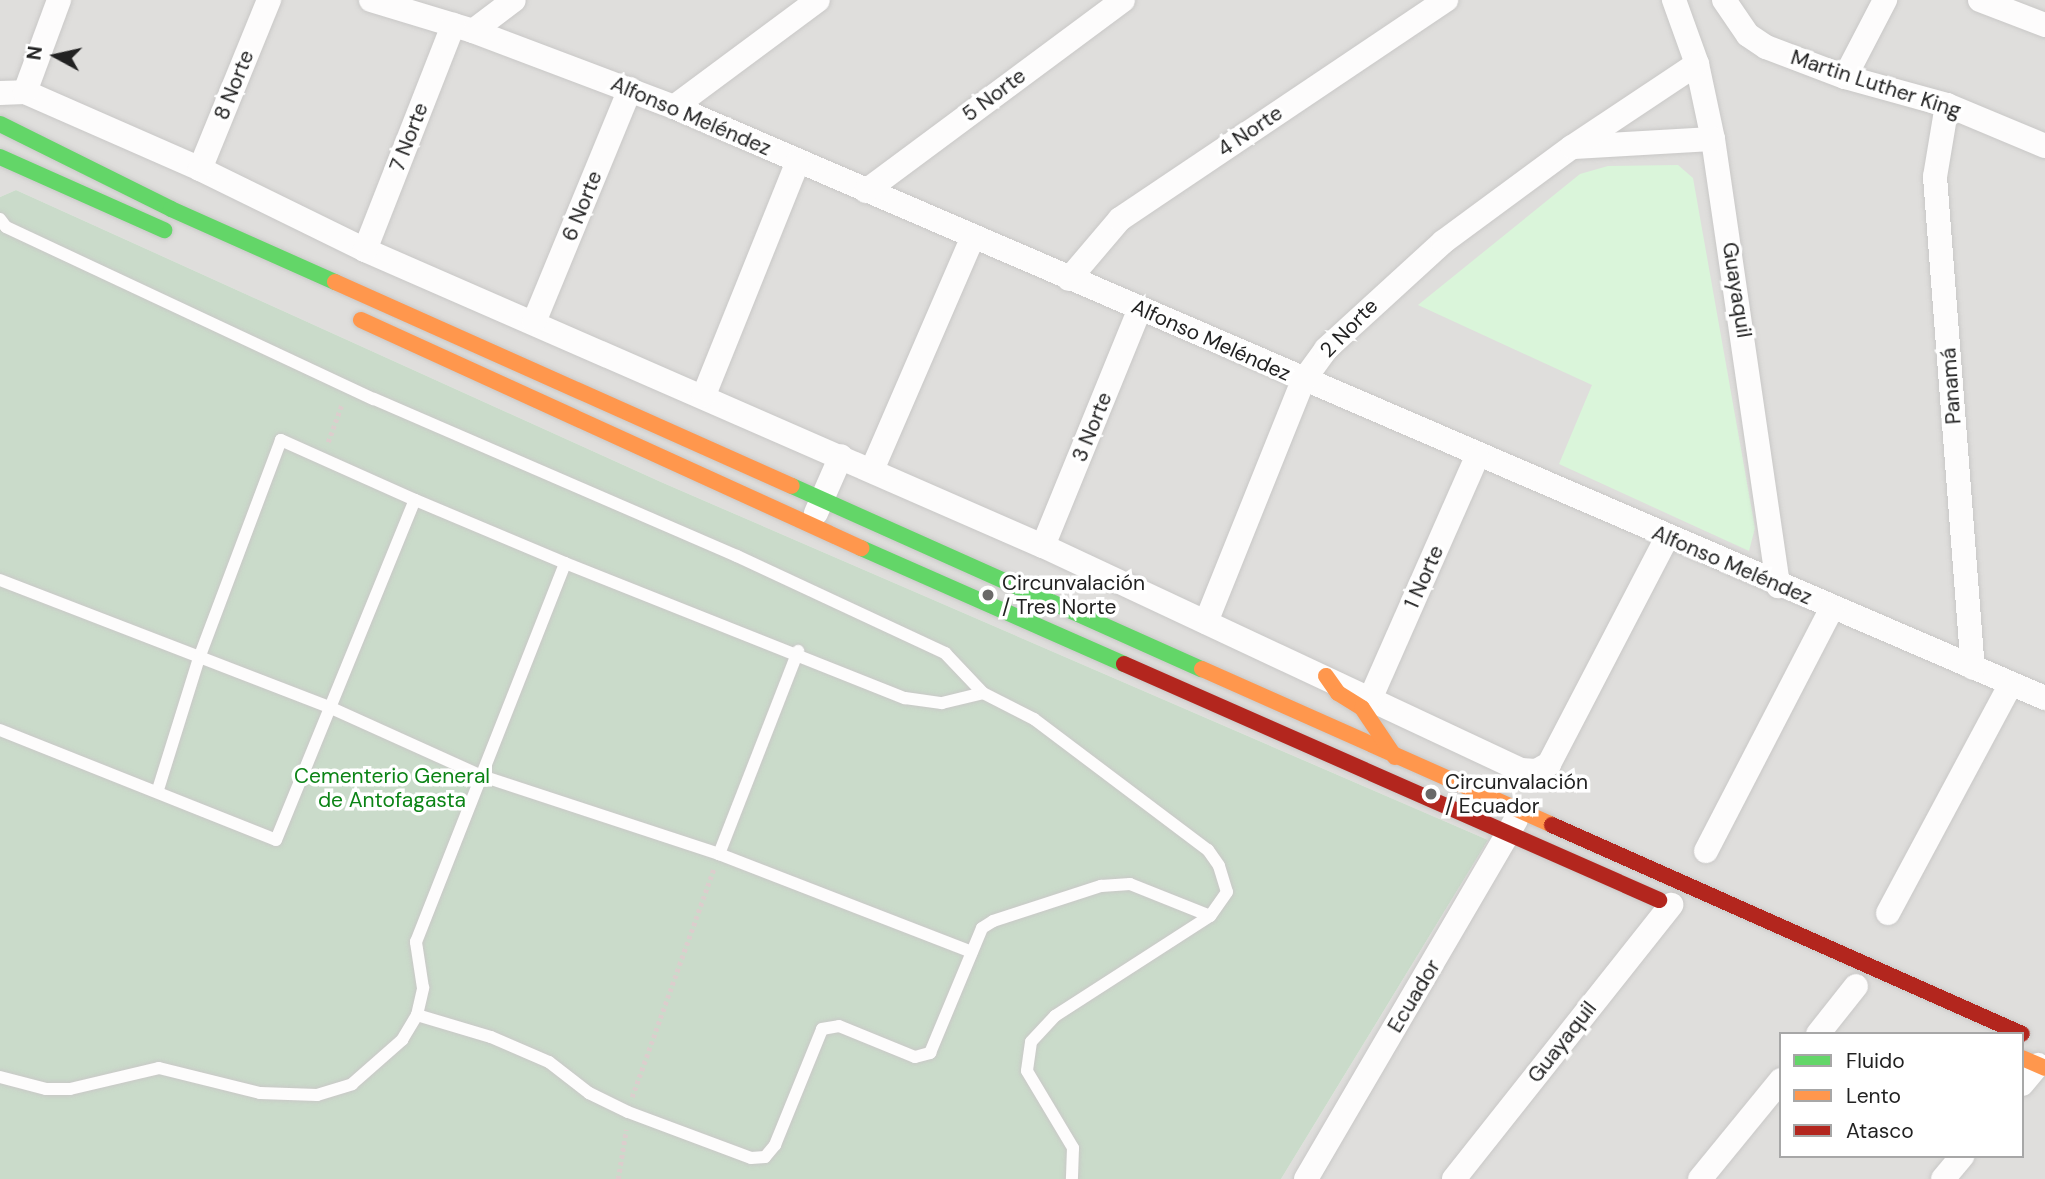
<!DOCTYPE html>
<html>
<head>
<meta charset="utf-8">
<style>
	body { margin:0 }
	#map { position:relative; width:2045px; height:1179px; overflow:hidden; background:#f0eeeb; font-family:"DM Sans",sans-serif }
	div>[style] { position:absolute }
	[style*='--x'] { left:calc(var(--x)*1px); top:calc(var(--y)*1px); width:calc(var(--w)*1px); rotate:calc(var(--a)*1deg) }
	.residential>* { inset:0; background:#dfdedc }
	.cemetery>* { inset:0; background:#cadbca }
	.park>* { inset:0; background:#daf5da }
	.path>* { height:4.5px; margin-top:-2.25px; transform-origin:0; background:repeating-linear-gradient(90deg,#dccecd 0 3.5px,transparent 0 7px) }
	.roads { filter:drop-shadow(0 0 2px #c9c8c7) drop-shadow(0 0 2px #c9c8c7) }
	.lane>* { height:12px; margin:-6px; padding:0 6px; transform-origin:6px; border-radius:6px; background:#fdfcfc }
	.street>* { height:24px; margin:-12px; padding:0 12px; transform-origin:12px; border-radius:12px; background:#fdfcfc }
	.fast>* { height:16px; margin:-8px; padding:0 8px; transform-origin:8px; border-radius:8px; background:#63d668 }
	.slow>* { height:16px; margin:-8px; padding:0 8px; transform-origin:8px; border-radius:8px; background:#ff974d }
	.jam>* { height:16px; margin:-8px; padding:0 8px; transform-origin:8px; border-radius:8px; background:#b3261e }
	.dots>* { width:19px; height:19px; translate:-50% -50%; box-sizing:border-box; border:4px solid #fff; border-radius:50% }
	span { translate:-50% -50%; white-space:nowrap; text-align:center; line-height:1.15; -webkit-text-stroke:7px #fff; paint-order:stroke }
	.street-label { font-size:21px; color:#222 }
	.poi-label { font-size:21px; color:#222 }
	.left { translate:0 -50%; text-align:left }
	.park-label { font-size:21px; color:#0c8416 }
	.legend { position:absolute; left:1779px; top:1032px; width:245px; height:126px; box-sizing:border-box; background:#fff; border:2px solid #a7a7a7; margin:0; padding:9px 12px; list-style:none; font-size:21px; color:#222 }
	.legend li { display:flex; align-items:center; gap:14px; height:35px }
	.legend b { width:35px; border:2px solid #a7a7a7 }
	.north { position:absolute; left:21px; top:21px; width:70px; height:70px; -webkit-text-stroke:5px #fff; paint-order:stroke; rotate:278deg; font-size:19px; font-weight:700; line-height:28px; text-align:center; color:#222 }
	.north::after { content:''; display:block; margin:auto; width:24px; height:32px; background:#222; clip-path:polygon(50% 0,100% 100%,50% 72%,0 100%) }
</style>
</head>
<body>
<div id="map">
	<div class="residential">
		<i style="clip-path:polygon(evenodd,0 0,2045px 0,2045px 1179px,1281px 1179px,1488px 840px,661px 482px,16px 190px,0 197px,0 0,1781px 1034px,2022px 1034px,2022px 1156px,1781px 1156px,1781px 1034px)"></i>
	</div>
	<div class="cemetery">
		<i style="clip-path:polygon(16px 190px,661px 482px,1488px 840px,1281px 1179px,0 1179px,0 197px)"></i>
	</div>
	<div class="park">
		<i style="clip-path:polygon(1678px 165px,1693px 178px,1755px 528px,1749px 551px,1559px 464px,1592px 385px,1418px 305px,1580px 174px,1608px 166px)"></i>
	</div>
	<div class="path">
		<i style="--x:328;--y:442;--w:40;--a:-69.8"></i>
		<i style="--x:632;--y:1097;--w:243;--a:-70.3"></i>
		<i style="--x:618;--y:1179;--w:50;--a:-80.7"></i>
	</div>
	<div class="roads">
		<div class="lane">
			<i style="--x:0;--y:219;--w:10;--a:53"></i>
			<i style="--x:6;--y:227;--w:406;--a:25.1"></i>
			<i style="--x:374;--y:399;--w:395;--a:23.4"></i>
			<i style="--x:737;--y:556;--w:230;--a:25"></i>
			<i style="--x:945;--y:653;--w:55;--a:46.5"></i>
			<i style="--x:565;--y:563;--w:366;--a:21.7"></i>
			<i style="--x:905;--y:698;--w:37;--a:8"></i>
			<i style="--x:942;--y:703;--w:42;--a:-13.7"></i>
			<i style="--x:983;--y:693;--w:57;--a:27"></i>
			<i style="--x:1034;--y:719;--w:218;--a:37"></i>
			<i style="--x:1208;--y:850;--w:19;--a:55"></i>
			<i style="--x:1219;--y:866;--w:27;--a:73"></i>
			<i style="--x:1227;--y:892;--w:29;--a:125"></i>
			<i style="--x:1210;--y:916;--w:184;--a:147.2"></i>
			<i style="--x:1055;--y:1016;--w:35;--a:133"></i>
			<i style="--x:1031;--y:1042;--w:29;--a:98"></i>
			<i style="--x:1027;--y:1071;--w:90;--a:59.1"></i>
			<i style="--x:1073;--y:1148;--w:31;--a:92"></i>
			<i style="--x:0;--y:580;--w:353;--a:21.1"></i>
			<i style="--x:329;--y:707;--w:168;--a:24.3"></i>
			<i style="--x:482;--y:776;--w:250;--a:18.2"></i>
			<i style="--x:719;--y:854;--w:271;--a:21.2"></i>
			<i style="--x:0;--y:730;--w:297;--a:21.7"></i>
			<i style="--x:276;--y:840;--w:367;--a:-67.8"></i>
			<i style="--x:415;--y:500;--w:147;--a:-155.9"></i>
			<i style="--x:281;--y:440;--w:233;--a:110.6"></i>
			<i style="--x:199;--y:658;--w:138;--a:107.3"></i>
			<i style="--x:719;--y:854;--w:218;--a:-68.7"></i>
			<i style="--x:417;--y:1015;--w:77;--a:16.6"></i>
			<i style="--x:491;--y:1037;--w:63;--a:23.3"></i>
			<i style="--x:549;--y:1062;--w:51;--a:37.8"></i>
			<i style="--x:589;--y:1093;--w:43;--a:26"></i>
			<i style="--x:628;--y:1112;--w:131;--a:20.5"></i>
			<i style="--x:751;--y:1158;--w:14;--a:-4"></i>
			<i style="--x:765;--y:1157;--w:16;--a:-50"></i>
			<i style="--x:775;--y:1145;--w:125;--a:-67.9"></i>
			<i style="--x:822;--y:1029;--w:17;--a:-10"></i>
			<i style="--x:839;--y:1026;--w:82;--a:22.2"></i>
			<i style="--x:915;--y:1057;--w:16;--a:-15"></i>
			<i style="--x:930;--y:1053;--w:135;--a:-67.4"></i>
			<i style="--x:982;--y:928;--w:13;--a:-32"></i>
			<i style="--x:993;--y:921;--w:114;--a:-18"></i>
			<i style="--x:1101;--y:886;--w:29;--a:-4"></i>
			<i style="--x:1130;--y:884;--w:86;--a:21.8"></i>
			<i style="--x:0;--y:1077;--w:48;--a:14.6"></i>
			<i style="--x:46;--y:1089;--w:24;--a:0"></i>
			<i style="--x:70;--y:1089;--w:91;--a:-13.3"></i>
			<i style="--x:159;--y:1068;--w:104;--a:13.9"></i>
			<i style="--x:260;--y:1093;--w:57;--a:2"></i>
			<i style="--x:317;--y:1095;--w:37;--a:-17"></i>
			<i style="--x:352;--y:1084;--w:67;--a:-41.3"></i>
			<i style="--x:402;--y:1040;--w:29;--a:-59"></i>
			<i style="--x:417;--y:1015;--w:28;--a:-77"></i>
			<i style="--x:423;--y:988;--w:47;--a:-98.7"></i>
			<i style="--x:416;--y:942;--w:407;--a:-68.5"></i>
			<i style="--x:565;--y:563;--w:163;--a:-157.2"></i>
		</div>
		<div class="street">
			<i style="--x:371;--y:0;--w:107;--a:16.9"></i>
			<i style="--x:473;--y:31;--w:215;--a:20.7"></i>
			<i style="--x:674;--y:107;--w:1493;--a:23.32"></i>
			<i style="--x:1674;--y:0;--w:68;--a:70.2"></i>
			<i style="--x:1697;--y:64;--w:77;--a:78"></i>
			<i style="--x:1713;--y:139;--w:452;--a:81.7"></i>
			<i style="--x:1724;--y:0;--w:42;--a:55.6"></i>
			<i style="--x:1748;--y:35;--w:22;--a:34"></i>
			<i style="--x:1766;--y:47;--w:85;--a:20.8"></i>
			<i style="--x:1845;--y:77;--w:106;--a:15.4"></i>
			<i style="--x:1947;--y:105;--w:106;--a:22.7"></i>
			<i style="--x:1980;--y:0;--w:70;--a:21"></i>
			<i style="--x:473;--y:31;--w:51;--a:-37.1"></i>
			<i style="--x:1845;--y:77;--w:87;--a:-62.5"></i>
			<i style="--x:25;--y:92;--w:191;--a:23.7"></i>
			<i style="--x:200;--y:169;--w:184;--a:26.1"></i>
			<i style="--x:365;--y:250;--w:740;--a:23.59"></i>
			<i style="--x:1043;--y:546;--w:528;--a:25.11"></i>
			<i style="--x:1521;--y:770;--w:15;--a:4"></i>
			<i style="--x:1536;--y:771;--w:15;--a:-28"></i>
			<i style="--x:1549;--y:764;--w:256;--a:-62.5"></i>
			<i style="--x:0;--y:93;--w:25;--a:-2"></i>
			<i style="--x:25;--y:92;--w:98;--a:-69.7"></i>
			<i style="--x:1947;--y:105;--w:73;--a:99.5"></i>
			<i style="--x:1935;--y:177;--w:492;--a:85.6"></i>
			<i style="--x:674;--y:107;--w:179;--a:-36.6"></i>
			<i style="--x:1573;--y:147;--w:140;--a:-3.3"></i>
			<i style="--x:200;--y:169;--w:183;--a:-67.8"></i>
			<i style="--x:866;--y:191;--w:320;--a:-36.6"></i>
			<i style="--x:365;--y:250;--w:242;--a:-68.6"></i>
			<i style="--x:1069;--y:279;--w:79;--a:-49.6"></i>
			<i style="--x:1120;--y:219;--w:393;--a:-33.9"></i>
			<i style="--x:534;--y:322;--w:252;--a:-67.6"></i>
			<i style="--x:704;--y:395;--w:252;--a:-68.1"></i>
			<i style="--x:872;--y:470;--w:254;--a:-66.6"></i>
			<i style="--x:816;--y:513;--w:62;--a:-66.3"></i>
			<i style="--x:1043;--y:546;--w:257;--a:-67.8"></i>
			<i style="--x:1206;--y:622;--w:260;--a:-68.1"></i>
			<i style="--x:1303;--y:381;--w:39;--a:-54"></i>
			<i style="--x:1326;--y:349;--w:159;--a:-42.4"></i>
			<i style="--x:1443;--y:242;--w:160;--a:-36.4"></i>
			<i style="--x:1572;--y:147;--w:150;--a:-33.6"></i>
			<i style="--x:1371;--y:697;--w:262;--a:-66.2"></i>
			<i style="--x:1706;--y:851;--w:274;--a:-62.6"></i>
			<i style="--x:1888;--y:913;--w:260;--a:-61.8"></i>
			<i style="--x:1818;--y:1034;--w:61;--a:-51.6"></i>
			<i style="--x:2022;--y:1084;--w:25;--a:-50"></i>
			<i style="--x:1306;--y:1179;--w:416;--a:-59.7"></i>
			<i style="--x:1454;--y:1179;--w:350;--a:-51.6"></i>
			<i style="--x:1700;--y:1179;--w:128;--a:-50.7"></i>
			<i style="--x:1943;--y:1179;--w:30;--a:-50"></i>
		</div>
		<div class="fast">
			<i style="--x:0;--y:124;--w:191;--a:26.4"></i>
			<i style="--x:171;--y:209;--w:180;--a:24"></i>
			<i style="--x:0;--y:157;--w:180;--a:24"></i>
			<i style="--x:792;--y:486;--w:449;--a:24.1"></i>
			<i style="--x:861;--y:548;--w:287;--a:23.8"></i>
		</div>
		<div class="slow">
			<i style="--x:335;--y:282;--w:500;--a:24.06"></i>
			<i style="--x:361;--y:320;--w:550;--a:24.51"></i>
			<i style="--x:1202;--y:669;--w:383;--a:24"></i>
			<i style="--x:1326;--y:676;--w:21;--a:55"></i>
			<i style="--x:1338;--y:693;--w:28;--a:32"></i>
			<i style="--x:1362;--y:708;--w:59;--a:56"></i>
			<i style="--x:2022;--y:1058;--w:25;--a:23"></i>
		</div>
		<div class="jam">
			<i style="--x:1124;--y:664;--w:585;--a:23.8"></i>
			<i style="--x:1552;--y:825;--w:514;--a:23.97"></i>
		</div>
	</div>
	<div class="dots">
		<i style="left:988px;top:595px;background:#6a6968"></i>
		<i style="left:1431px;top:794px;background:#6a6968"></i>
	</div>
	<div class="street-label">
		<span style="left:1876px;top:84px;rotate:18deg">Martin Luther King</span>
		<span style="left:234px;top:85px;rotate:-68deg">8 Norte</span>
		<span style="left:994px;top:95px;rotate:-37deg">5 Norte</span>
		<span style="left:691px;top:116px;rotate:23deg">Alfonso Meléndez</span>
		<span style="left:1250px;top:131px;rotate:-34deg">4 Norte</span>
		<span style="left:409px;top:137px;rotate:-69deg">7 Norte</span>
		<span style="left:582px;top:206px;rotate:-68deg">6 Norte</span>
		<span style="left:1737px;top:290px;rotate:81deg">Guayaquil</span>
		<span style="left:1349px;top:328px;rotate:-46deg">2 Norte</span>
		<span style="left:1211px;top:340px;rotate:24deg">Alfonso Meléndez</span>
		<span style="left:1951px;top:386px;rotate:-94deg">Panamá</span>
		<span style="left:1092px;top:427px;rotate:-68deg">3 Norte</span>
		<span style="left:1732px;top:565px;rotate:23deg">Alfonso Meléndez</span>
		<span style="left:1424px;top:577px;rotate:-66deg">1 Norte</span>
		<span style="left:1414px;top:996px;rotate:-59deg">Ecuador</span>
		<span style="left:1562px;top:1042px;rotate:-52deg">Guayaquil</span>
	</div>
	<div class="poi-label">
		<span class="left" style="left:1002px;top:595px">Circunvalación<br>/ Tres Norte</span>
		<span class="left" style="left:1445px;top:794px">Circunvalación<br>/ Ecuador</span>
	</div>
	<div class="park-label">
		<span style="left:392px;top:788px">Cementerio General<br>de Antofagasta</span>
	</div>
	<ul class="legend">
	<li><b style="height:9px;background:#63d668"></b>Fluido</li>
	<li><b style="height:9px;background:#ff974d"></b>Lento</li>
	<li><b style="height:9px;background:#b3261e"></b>Atasco</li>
	</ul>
	<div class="north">N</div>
</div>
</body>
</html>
